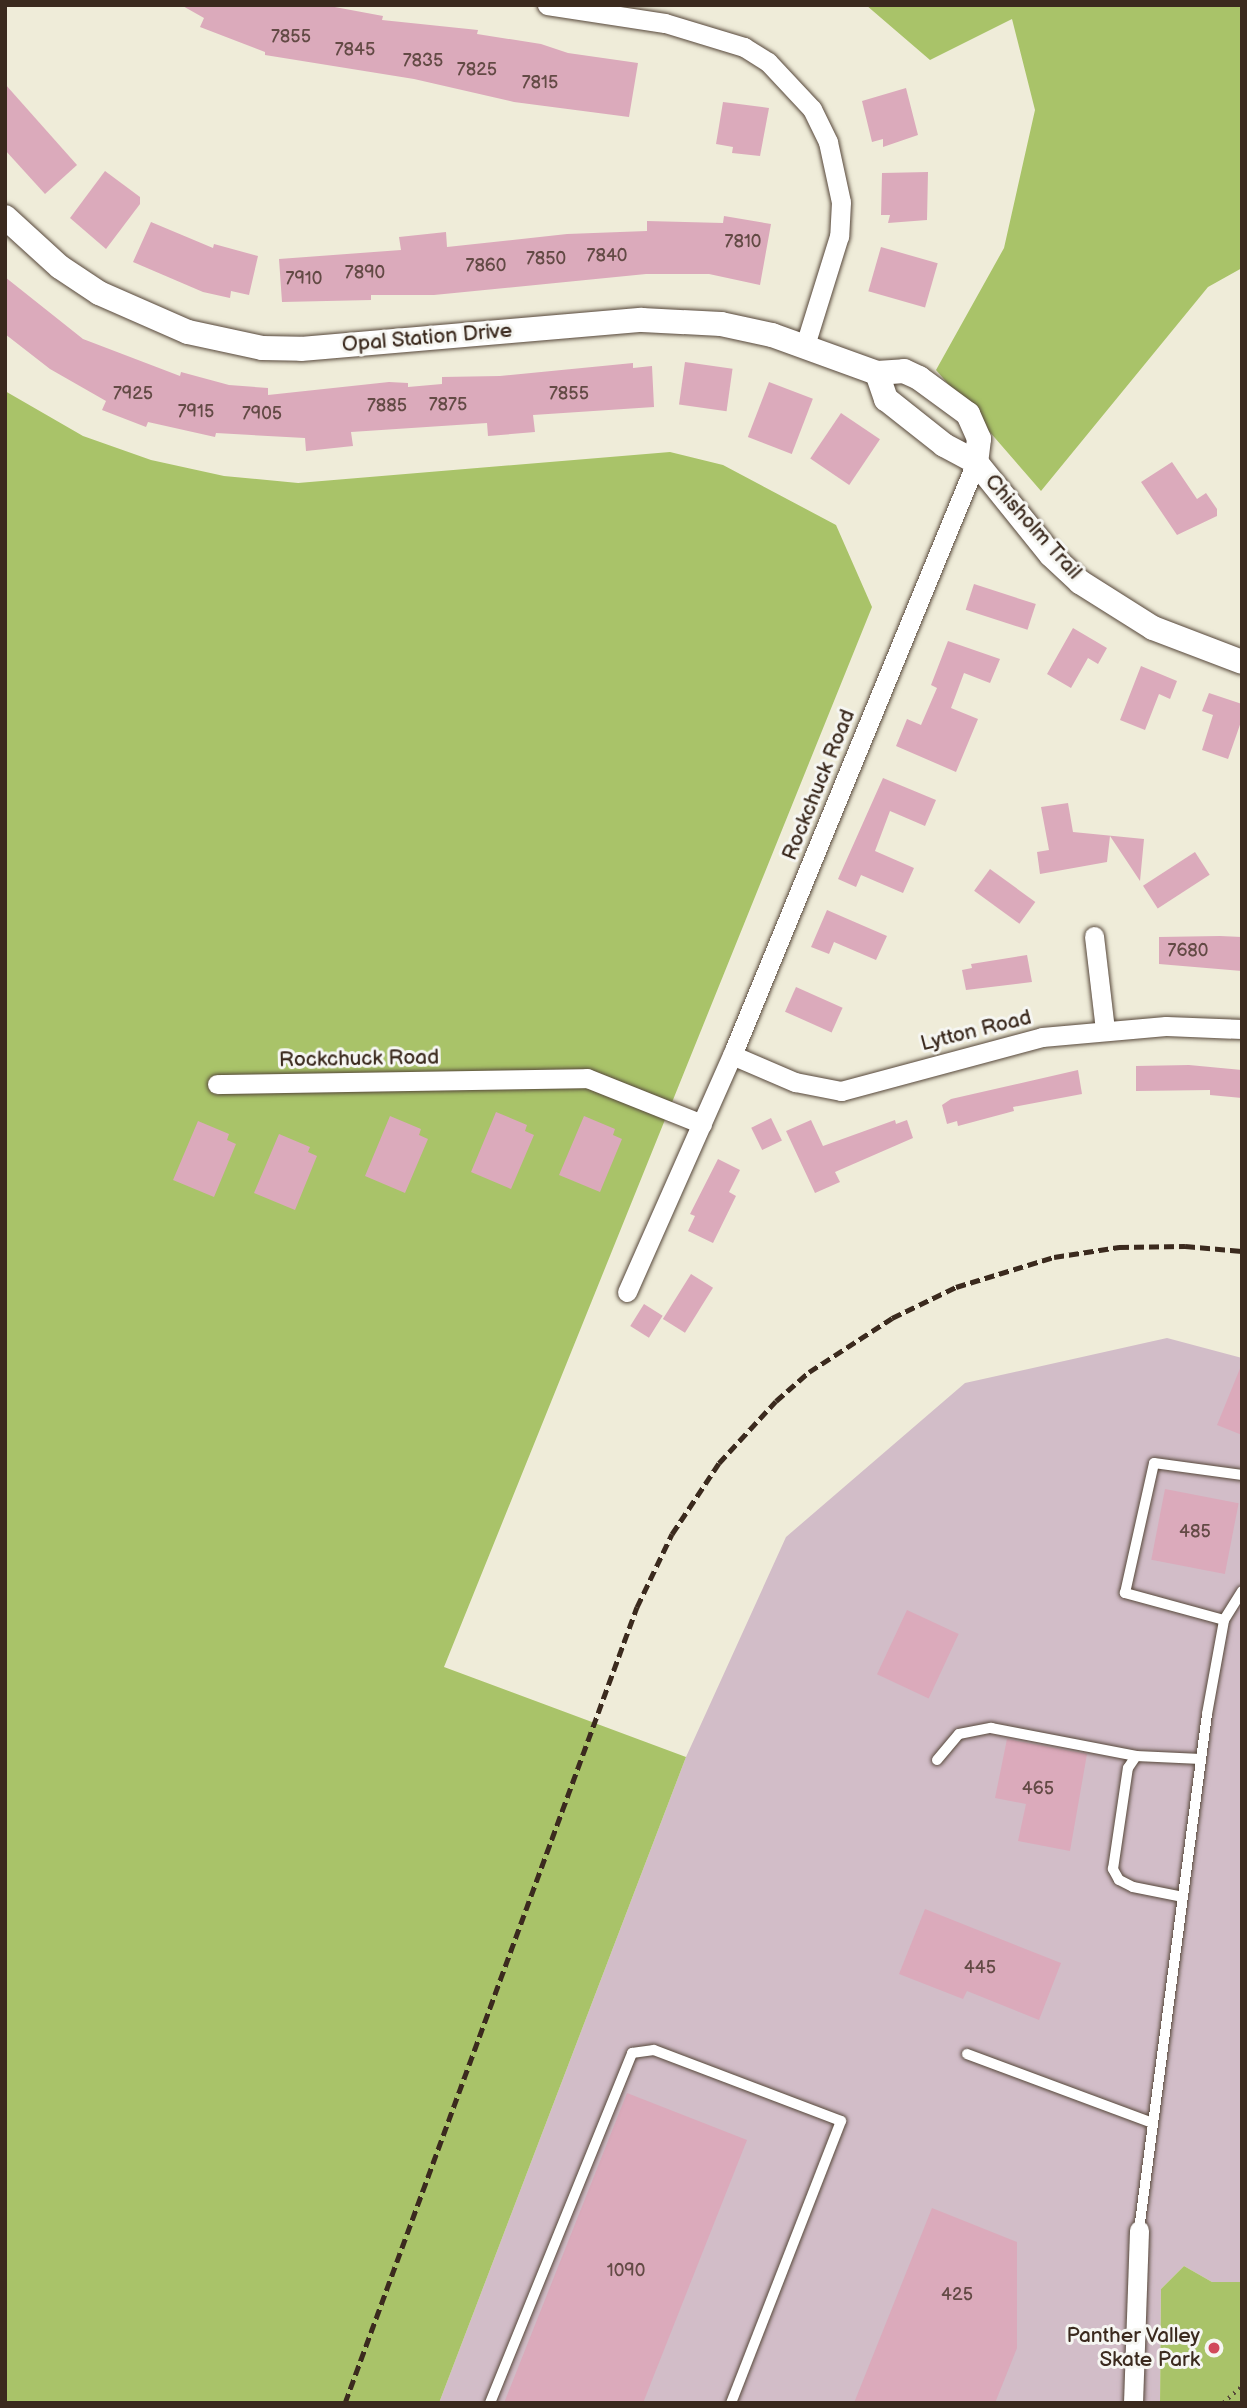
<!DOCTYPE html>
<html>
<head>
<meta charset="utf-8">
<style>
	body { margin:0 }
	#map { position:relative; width:1247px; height:2408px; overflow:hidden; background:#efecd9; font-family:"Balsamiq Sans",sans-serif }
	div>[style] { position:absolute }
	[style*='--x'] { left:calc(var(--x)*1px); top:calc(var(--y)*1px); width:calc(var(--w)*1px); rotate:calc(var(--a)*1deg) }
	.industrial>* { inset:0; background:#d2bdc8 }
	.green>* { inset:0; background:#a9c369 }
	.building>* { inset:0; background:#dbaabb; transform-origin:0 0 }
	.path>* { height:3.5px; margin-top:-1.75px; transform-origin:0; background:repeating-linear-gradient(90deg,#56473a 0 2px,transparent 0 7px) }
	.roads { filter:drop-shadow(0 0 2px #56473a) drop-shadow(0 0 2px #56473a) }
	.service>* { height:10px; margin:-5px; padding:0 5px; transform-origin:5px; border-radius:5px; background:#fff }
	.minor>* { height:19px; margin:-9.5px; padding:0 9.5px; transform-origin:9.5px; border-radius:9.5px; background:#fff }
	.tertiary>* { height:24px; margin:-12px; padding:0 12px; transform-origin:12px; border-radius:12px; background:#fff }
	.rail>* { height:5px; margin-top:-2.5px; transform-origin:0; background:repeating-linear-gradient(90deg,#3b2a1e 0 10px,transparent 0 15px) }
	.dots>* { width:19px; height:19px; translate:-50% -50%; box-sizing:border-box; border:4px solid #f6f6f2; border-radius:50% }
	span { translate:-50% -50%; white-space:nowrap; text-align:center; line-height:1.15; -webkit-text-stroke:6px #f6f6f2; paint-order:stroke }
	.number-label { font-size:18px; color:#634a45 }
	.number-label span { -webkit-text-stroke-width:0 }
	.street-label { font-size:21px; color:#3b2a1e }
	.poi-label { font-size:21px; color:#3b2a1e }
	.right { translate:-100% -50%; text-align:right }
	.frame { position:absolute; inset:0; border:7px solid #3b2a1e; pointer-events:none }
</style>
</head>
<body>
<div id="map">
	<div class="industrial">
		<i style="clip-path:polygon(1167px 1338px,1242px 1358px,1242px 2282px,1212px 2282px,1184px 2266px,1161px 2289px,1160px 2403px,439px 2403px,686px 1757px,786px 1537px,965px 1383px)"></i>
	</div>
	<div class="green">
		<i style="clip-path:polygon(866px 5px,1242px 5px,1242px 268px,1208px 287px,1041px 491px,936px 370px,1004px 248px,1035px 110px,1012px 19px,930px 60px)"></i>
		<i style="clip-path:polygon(5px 391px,83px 436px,151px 460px,224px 476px,298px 483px,670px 452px,723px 465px,836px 525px,872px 607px,444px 1667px,686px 1757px,439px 2403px,5px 2403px)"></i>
		<i style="clip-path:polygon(1184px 2266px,1212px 2282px,1242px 2282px,1242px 2403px,1160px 2403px,1161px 2289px)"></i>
	</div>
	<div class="building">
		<i style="clip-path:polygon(181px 5px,324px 5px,383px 16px,382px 20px,478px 30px,477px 34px,541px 44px,568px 53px,638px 63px,629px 117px,514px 102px,414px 79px,265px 55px,265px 52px,200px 27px,204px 18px)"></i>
		<i style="clip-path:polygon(5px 84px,77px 165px,45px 194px,5px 150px)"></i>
		<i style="clip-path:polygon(906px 88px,918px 135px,883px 147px,883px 139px,872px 142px,862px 101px)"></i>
		<i style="clip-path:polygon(723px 102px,769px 108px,760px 156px,732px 153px,733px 147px,716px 144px)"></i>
		<i style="clip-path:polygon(105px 171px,140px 197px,140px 204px,106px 249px,70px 218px)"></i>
		<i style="clip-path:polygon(928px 172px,927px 220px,888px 223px,890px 215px,881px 215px,882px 173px)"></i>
		<i style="clip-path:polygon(724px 216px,771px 224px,760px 285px,709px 274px,646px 274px,434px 295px,371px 295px,371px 300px,282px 302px,279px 259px,401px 250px,399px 237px,446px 232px,447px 247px,567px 234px,647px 231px,647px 221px,723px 223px)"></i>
		<i style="clip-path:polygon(151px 222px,213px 248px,214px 244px,258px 256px,249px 295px,231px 291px,230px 298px,203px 292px,133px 262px)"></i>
		<i style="left:881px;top:247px;width:59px;height:46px;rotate:16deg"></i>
		<i style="clip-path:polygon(5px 277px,83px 339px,180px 376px,181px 372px,229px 385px,268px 388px,268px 395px,389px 382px,408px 383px,408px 387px,442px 384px,442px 377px,500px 376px,633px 363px,633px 368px,652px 366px,654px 407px,533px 415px,535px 432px,488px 436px,487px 423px,351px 432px,353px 446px,306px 451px,305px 438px,216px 433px,215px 437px,148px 422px,146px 427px,102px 410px,106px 401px,50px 369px,5px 334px)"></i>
		<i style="left:685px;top:362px;width:48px;height:43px;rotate:8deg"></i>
		<i style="left:769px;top:382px;width:47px;height:59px;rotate:21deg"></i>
		<i style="left:841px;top:413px;width:47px;height:55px;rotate:34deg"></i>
		<i style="clip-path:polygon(1172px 462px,1197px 499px,1206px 493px,1217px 509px,1217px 516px,1177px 535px,1141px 482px)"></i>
		<i style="left:974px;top:584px;width:65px;height:27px;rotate:18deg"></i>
		<i style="clip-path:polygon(1073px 628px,1107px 648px,1098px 664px,1088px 658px,1071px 688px,1047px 674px)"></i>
		<i style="clip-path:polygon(948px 641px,1000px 659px,990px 683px,964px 673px,951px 708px,978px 719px,956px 772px,896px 746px,907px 719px,921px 725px,937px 688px,931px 685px)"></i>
		<i style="clip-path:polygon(1141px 666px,1177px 681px,1170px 699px,1159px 694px,1145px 730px,1120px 720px)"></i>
		<i style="clip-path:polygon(1209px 693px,1242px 704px,1242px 719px,1228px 759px,1202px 750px,1213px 715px,1202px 711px)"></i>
		<i style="clip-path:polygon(883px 778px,936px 800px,925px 826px,890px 811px,875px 851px,914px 868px,903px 893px,861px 875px,856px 887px,838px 879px)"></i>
		<i style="clip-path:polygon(1068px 803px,1073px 832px,1144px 839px,1140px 881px,1110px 836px,1107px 862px,1040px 874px,1037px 852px,1049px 850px,1041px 807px)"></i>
		<i style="left:1195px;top:852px;width:27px;height:62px;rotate:57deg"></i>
		<i style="left:990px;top:869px;width:56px;height:27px;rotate:36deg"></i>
		<i style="clip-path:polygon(827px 910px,887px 936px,876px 960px,834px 942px,829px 954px,811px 947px)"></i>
		<i style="clip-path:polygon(1220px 936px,1242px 937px,1242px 971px,1159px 964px,1159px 937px)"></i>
		<i style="clip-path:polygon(1027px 955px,1032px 982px,966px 990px,962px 970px,972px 968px,971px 964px)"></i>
		<i style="left:796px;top:987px;width:51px;height:27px;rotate:24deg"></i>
		<i style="clip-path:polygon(1189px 1065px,1242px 1070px,1242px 1098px,1210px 1095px,1210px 1090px,1136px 1091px,1136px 1066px)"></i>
		<i style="clip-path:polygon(1078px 1070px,1082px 1094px,1013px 1107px,1014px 1111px,958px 1126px,957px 1121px,947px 1124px,942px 1105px,951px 1099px)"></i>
		<i style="clip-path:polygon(496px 1112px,527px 1125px,525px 1131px,534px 1135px,511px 1189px,471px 1172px)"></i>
		<i style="clip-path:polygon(390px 1116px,421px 1129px,419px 1135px,428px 1139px,405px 1193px,365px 1176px)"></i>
		<i style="clip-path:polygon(584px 1116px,615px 1129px,613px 1135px,622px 1139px,600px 1192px,559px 1175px)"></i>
		<i style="left:771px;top:1118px;width:25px;height:22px;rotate:64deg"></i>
		<i style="clip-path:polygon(811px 1120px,823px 1146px,895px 1120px,896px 1124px,907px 1120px,913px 1138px,835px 1172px,840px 1182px,815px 1193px,786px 1131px)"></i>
		<i style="clip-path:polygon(198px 1121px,229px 1134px,227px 1140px,236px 1144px,214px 1197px,173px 1180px)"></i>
		<i style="clip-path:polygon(279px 1134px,310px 1147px,308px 1152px,317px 1156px,295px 1210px,254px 1193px)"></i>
		<i style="clip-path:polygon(718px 1159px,740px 1170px,729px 1192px,736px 1196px,713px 1243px,688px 1231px,695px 1216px,690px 1214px)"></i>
		<i style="left:691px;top:1274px;width:26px;height:53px;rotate:32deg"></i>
		<i style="left:644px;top:1304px;width:22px;height:26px;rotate:32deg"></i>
		<i style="clip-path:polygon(1241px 1366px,1242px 1366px,1242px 1435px,1217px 1425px)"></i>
		<i style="left:1165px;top:1489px;width:75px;height:72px;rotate:11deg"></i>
		<i style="left:907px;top:1610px;width:57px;height:71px;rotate:25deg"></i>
		<i style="clip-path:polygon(1007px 1739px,1087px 1754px,1070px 1851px,1018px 1841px,1026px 1804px,995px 1798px)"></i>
		<i style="clip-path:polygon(925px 1909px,1061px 1963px,1039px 2020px,967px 1991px,963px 1999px,899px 1974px)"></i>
		<i style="clip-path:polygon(627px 2093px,747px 2140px,643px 2403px,504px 2403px)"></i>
		<i style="clip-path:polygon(932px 2208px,1017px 2242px,1017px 2348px,995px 2403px,854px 2403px)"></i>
	</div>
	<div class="path">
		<i style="--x:1223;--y:2403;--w:25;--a:-42"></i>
	</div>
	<div class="roads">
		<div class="service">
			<i style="--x:1224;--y:1620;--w:103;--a:-164.7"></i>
			<i style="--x:1125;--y:1593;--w:133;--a:-77.4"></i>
			<i style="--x:1154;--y:1463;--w:89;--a:7.8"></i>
			<i style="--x:937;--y:1760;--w:34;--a:-50"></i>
			<i style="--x:959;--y:1734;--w:33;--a:-11"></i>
			<i style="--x:991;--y:1728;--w:148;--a:10.9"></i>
			<i style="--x:1183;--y:1897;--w:51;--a:-168.7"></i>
			<i style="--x:1133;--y:1887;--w:16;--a:-153"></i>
			<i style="--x:1119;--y:1880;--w:13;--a:-119"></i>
			<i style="--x:1113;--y:1869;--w:102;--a:-81.6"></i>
			<i style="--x:1128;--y:1768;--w:14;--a:-56"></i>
			<i style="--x:1136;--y:1756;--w:65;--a:2.6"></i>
			<i style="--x:967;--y:2054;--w:198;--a:20.4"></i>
			<i style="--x:1139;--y:2230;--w:520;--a:-82.49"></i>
			<i style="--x:1207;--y:1714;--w:96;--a:-79.7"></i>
			<i style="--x:1224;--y:1620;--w:34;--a:-58"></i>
			<i style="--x:490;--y:2403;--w:378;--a:-67.9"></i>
			<i style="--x:632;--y:2053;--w:22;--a:-8"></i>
			<i style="--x:654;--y:2050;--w:200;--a:20.8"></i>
			<i style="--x:841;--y:2121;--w:303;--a:111.3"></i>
		</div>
		<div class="minor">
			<i style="--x:547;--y:5;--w:119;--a:8.7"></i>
			<i style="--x:665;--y:23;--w:83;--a:16.9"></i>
			<i style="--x:744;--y:47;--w:28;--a:32"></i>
			<i style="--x:768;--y:62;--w:64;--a:46.9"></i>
			<i style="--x:812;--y:109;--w:37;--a:64"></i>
			<i style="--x:828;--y:142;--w:61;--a:77.8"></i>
			<i style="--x:841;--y:202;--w:34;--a:93"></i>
			<i style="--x:839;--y:236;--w:114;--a:107.3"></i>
			<i style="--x:1094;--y:936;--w:94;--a:83.3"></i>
			<i style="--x:732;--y:1055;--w:69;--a:23.2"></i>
			<i style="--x:795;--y:1082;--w:47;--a:11.1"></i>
			<i style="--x:841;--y:1091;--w:208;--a:-15"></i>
			<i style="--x:1042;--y:1037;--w:124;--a:-5.1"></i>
			<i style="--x:1166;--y:1026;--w:76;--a:2.3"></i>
			<i style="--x:217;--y:1084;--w:370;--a:-0.9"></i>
			<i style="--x:587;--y:1078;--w:124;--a:21.8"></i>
			<i style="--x:627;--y:1292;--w:267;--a:-66.1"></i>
			<i style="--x:735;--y:1048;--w:634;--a:-67.64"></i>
			<i style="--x:1133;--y:2403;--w:173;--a:-88"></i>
		</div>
		<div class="tertiary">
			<i style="--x:5;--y:217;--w:74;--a:42.3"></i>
			<i style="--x:60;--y:267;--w:47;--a:33.7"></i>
			<i style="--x:99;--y:293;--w:97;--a:23.7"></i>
			<i style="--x:188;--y:332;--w:76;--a:12.2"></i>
			<i style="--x:262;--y:348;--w:39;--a:1"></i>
			<i style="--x:301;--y:349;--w:342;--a:-4.9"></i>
			<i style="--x:642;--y:320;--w:79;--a:2.9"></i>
			<i style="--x:721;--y:324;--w:52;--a:12.2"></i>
			<i style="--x:772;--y:335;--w:112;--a:19.9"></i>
			<i style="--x:877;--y:373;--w:27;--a:-4"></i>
			<i style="--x:904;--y:371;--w:17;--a:25"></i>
			<i style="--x:919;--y:378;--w:61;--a:36.3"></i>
			<i style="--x:968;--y:414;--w:27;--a:66"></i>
			<i style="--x:979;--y:439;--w:23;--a:97"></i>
			<i style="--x:877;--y:373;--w:28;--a:71"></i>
			<i style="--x:886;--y:399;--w:74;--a:38.4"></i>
			<i style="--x:944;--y:445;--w:36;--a:28"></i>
			<i style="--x:976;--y:462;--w:119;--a:51.1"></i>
			<i style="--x:1051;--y:555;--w:40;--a:43"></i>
			<i style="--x:1080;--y:582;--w:86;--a:32.2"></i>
			<i style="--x:1153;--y:628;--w:95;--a:20.9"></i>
		</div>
	</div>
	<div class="rail">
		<i style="--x:345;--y:2403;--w:848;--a:-69.86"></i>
		<i style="--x:637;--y:1607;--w:81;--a:-64.4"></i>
		<i style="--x:672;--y:1534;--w:85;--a:-56.5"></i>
		<i style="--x:719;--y:1463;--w:84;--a:-47.4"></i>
		<i style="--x:776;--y:1401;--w:44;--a:-41.3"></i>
		<i style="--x:809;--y:1372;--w:99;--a:-33"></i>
		<i style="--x:892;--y:1318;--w:71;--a:-25.8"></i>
		<i style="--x:956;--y:1287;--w:102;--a:-17"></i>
		<i style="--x:1054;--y:1257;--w:66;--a:-8.7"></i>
		<i style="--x:1119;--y:1247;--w:66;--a:-0.9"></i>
		<i style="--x:1185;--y:1246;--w:57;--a:5"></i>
	</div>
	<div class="dots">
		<i style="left:1214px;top:2348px;background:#d1495b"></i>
	</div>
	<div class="number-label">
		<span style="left:291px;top:37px">7855</span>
		<span style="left:355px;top:50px">7845</span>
		<span style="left:423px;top:61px">7835</span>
		<span style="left:477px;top:70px">7825</span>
		<span style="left:540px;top:83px">7815</span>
		<span style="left:743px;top:242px">7810</span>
		<span style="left:607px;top:256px">7840</span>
		<span style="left:546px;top:259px">7850</span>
		<span style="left:486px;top:266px">7860</span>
		<span style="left:365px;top:273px">7890</span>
		<span style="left:304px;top:279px">7910</span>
		<span style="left:133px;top:394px">7925</span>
		<span style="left:569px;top:394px">7855</span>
		<span style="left:448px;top:405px">7875</span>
		<span style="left:387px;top:406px">7885</span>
		<span style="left:196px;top:412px">7915</span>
		<span style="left:262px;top:414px">7905</span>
		<span style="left:1188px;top:951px">7680</span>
		<span style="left:1195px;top:1532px">485</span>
		<span style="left:1038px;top:1789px">465</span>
		<span style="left:980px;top:1968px">445</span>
		<span style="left:626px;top:2271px">1090</span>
		<span style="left:957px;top:2295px">425</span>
	</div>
	<div class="street-label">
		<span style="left:427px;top:338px;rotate:-5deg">Opal Station Drive</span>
		<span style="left:1033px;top:527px;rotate:48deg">Chisholm Trail</span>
		<span style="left:819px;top:785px;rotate:-68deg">Rockchuck Road</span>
		<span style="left:976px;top:1031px;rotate:-14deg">Lytton Road</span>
		<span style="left:359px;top:1059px;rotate:-1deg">Rockchuck Road</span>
	</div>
	<div class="poi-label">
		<span class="right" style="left:1200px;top:2348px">Panther Valley<br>Skate Park</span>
	</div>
	<div class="frame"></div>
</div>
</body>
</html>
